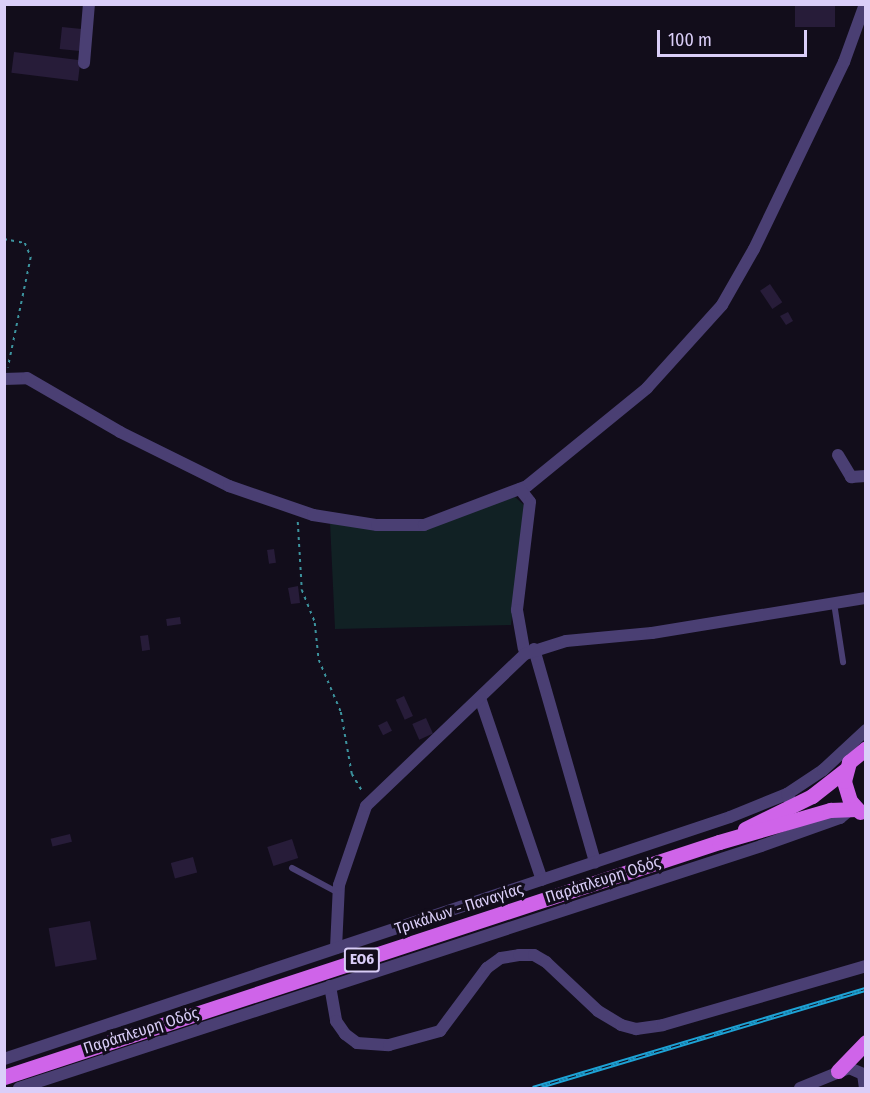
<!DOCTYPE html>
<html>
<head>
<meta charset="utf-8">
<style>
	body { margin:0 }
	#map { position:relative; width:870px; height:1093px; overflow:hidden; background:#120d1b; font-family:"Fira Sans Condensed",sans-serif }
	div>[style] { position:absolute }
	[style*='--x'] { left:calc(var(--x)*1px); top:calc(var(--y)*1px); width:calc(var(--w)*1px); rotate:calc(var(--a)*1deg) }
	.green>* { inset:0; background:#112124 }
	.building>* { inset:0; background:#271c39; transform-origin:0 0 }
	.path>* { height:1.5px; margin-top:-0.75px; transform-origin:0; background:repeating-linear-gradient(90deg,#3c939e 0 3px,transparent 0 7.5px) }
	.service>* { height:6px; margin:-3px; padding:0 3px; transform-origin:3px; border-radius:3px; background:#4a3f73 }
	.minor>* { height:12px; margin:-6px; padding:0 6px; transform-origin:6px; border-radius:6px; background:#4a3f73 }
	.tertiary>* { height:12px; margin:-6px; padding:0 6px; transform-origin:6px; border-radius:6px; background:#4a3f73 }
	.primary>* { height:15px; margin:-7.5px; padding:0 7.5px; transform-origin:7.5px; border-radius:7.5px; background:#cf64e9 }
	.rail>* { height:5px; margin-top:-2.5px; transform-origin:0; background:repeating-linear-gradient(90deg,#120d1b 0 9px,#1da2d5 0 18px); box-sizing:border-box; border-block:2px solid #1da2d5 }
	span { translate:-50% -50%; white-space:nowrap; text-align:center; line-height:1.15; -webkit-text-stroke:6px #120d1b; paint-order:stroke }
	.shield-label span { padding:2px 4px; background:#120d1b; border:2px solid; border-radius:4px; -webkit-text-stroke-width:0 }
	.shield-label { font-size:15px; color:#dacef8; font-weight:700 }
	.street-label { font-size:16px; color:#dacef8 }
	.frame { position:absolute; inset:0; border:6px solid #dacef8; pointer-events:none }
	.scale { position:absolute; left:657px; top:30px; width:150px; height:27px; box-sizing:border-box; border:3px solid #dacef8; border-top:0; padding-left:8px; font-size:18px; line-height:21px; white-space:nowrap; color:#dacef8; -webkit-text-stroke:4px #120d1b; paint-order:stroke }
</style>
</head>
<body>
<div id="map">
	<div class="green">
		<i style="clip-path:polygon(515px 497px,524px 505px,511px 625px,335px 629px,330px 522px,412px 531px)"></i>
	</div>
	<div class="building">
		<i style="left:795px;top:4px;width:40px;height:23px"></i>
		<i style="left:62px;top:27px;width:20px;height:22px;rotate:6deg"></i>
		<i style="left:14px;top:52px;width:67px;height:21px;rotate:7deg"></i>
		<i style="left:770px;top:284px;width:22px;height:12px;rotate:56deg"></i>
		<i style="clip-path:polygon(788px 312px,793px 321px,786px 325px,780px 316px)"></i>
		<i style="left:274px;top:549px;width:14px;height:7px;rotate:82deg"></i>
		<i style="clip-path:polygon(298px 586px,300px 603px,291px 604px,288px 588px)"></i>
		<i style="left:180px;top:617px;width:7px;height:14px;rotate:82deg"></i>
		<i style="left:148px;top:635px;width:15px;height:8px;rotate:82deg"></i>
		<i style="left:404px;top:696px;width:22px;height:9px;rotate:66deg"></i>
		<i style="left:426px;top:718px;width:17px;height:15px;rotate:66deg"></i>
		<i style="left:387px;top:721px;width:11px;height:10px;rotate:63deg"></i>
		<i style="left:70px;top:834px;width:8px;height:20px;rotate:76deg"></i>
		<i style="left:292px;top:839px;width:20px;height:26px;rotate:72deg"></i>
		<i style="left:193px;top:857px;width:16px;height:23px;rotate:75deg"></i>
		<i style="left:90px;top:921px;width:39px;height:42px;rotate:80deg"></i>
	</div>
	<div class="path">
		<i style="--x:4;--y:239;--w:21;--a:11"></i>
		<i style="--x:25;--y:243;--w:15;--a:67"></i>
		<i style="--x:31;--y:257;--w:113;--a:101.7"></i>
		<i style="--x:298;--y:522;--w:68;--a:86.6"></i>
		<i style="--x:302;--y:590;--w:35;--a:68"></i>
		<i style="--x:315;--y:623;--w:37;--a:84"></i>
		<i style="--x:319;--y:660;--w:56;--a:67.1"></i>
		<i style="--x:341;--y:712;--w:63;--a:79.9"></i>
		<i style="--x:352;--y:774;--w:21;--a:59"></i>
	</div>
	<div class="service">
		<i style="--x:834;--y:603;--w:60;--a:81.3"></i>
		<i style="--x:292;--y:868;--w:51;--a:28.1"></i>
	</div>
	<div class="minor">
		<i style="--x:84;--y:63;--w:59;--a:-85.2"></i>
		<i style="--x:4;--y:379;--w:23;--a:-2"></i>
		<i style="--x:27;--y:378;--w:108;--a:30.1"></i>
		<i style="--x:120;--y:432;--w:122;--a:26.4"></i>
		<i style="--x:229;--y:486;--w:89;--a:19"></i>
		<i style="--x:313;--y:515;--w:65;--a:8.9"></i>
		<i style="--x:377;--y:525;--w:47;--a:0"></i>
		<i style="--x:424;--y:525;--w:110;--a:-20.7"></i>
		<i style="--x:527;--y:486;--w:155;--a:-39.2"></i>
		<i style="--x:647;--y:388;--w:112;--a:-47.9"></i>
		<i style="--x:722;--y:305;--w:64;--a:-60.3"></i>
		<i style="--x:754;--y:249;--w:208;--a:-64.3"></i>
		<i style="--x:844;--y:62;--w:62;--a:-70.1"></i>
		<i style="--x:838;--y:455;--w:26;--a:59"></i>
		<i style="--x:851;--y:477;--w:15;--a:-4"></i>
		<i style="--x:520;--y:489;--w:16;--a:52"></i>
		<i style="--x:530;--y:502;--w:109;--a:96.9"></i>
		<i style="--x:517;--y:610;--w:39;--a:80"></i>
		<i style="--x:534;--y:649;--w:222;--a:74"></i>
		<i style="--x:480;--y:698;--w:192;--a:71.2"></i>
		<i style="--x:787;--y:794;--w:43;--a:-33.7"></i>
		<i style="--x:823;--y:770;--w:59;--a:-42.9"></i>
		<i style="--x:336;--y:948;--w:63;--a:-87.3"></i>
		<i style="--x:339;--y:885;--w:83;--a:-71.1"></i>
		<i style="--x:366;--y:806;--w:220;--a:-43.7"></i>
		<i style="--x:525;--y:654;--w:43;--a:-17.6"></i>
		<i style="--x:566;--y:641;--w:86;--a:-5.3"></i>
		<i style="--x:652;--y:633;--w:217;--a:-9.3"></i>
		<i style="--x:330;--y:986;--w:36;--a:80"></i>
		<i style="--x:336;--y:1021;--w:16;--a:55"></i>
		<i style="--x:345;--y:1034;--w:15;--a:37"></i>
		<i style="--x:357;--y:1043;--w:32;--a:4"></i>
		<i style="--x:389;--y:1045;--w:53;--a:-15.4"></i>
		<i style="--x:440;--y:1031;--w:79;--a:-53.3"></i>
		<i style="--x:487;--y:968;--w:17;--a:-36"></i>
		<i style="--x:501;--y:958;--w:18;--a:-9"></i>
		<i style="--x:519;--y:955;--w:15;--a:0"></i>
		<i style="--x:534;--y:955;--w:14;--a:30"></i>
		<i style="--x:546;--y:962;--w:71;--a:43.3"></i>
		<i style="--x:598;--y:1011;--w:27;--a:31"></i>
		<i style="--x:621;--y:1025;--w:16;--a:15"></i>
		<i style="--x:636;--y:1029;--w:27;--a:-8"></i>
		<i style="--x:663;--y:1025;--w:211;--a:-16.2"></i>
	</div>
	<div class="tertiary">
		<i style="--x:4;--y:1059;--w:765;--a:-18.43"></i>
		<i style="--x:730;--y:817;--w:61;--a:-22"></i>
		<i style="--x:787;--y:794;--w:13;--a:63"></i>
		<i style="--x:19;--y:1088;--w:780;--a:-18.06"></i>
		<i style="--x:761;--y:846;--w:84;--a:-19.5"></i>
		<i style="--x:840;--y:818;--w:14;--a:-39"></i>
		<i style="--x:800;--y:1088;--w:53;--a:-22.2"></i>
		<i style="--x:849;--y:1068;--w:15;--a:23"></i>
		<i style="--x:863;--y:1074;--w:14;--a:82"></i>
	</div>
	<div class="primary">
		<i style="--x:860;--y:812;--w:15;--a:-132"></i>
		<i style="--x:850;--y:801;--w:21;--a:-107"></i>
		<i style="--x:844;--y:781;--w:20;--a:-75"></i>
		<i style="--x:849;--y:762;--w:22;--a:-39"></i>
		<i style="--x:745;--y:829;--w:75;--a:-26.2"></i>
		<i style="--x:812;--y:796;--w:42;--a:-38.2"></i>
		<i style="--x:838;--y:1071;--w:40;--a:-46"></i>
		<i style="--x:4;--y:1077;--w:753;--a:-18.19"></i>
		<i style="--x:719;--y:842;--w:116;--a:-16.1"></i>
		<i style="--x:830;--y:810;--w:27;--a:-2"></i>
	</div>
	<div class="rail">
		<i style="--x:533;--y:1088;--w:347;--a:-16.6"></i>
	</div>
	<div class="shield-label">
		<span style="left:362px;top:960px">ΕΟ6</span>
	</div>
	<div class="street-label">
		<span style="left:603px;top:880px;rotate:-18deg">Παράπλευρη Οδός</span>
		<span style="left:459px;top:909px;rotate:-18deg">Τρικάλων - Παναγίας</span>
		<span style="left:141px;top:1031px;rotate:-18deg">Παράπλευρη Οδός</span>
	</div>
	<div class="frame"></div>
	<div class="scale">100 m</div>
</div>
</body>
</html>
